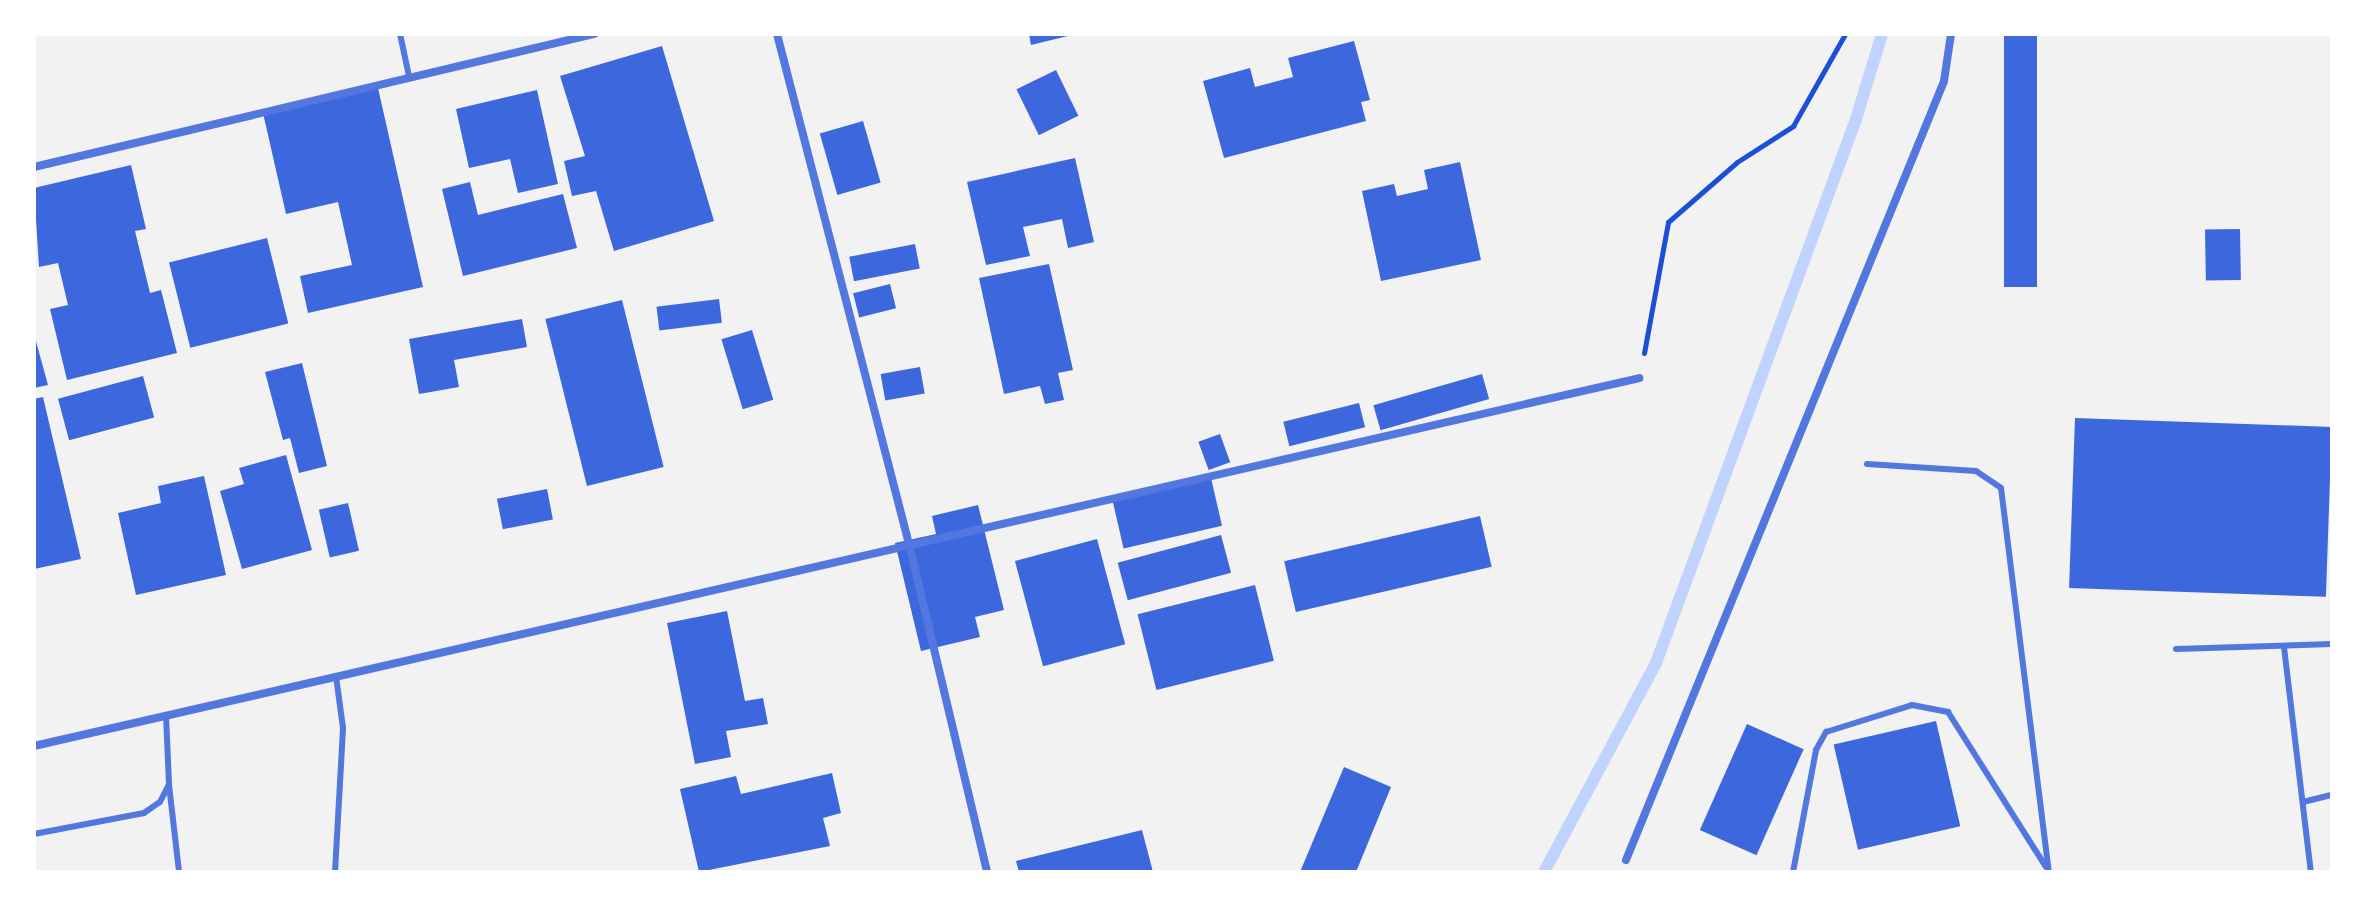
<!DOCTYPE html>
<html>
<head>
<meta charset="utf-8">
<style>
	body { margin:0 }
	#map { position:relative; width:2366px; height:906px; overflow:hidden; background:#f2f2f2; font-family:Manrope,sans-serif }
	div>[style] { position:absolute }
	[style*='--x'] { left:calc(var(--x)*1px); top:calc(var(--y)*1px); width:calc(var(--w)*1px); rotate:calc(var(--a)*1deg) }
	.stream>* { height:12px; margin:-6px; padding:0 6px; transform-origin:6px; border-radius:6px; background:#bfd3fe }
	.building>* { inset:0; background:#3d67dc; transform-origin:0 0 }
	.path>* { height:5px; margin:-2.5px; padding:0 2.5px; transform-origin:2.5px; border-radius:2.5px; background:#1d4ed8 }
	.service>* { height:6px; margin:-3px; padding:0 3px; transform-origin:3px; border-radius:3px; background:#5277de }
	.minor>* { height:8px; margin:-4px; padding:0 4px; transform-origin:4px; border-radius:4px; background:#5277de }
	span { translate:-50% -50%; white-space:nowrap; text-align:center; line-height:1.15; -webkit-text-stroke:6px #fff; paint-order:stroke }
	.frame { position:absolute; inset:0; border:36px solid #fff; pointer-events:none }
</style>
</head>
<body>
<div id="map">
	<div class="stream">
		<i style="--x:1544;--y:872;--w:237;--a:-61.8"></i>
		<i style="--x:1656;--y:663;--w:580;--a:-69.81"></i>
		<i style="--x:1856;--y:119;--w:89;--a:-73"></i>
	</div>
	<div class="building">
		<i style="clip-path:polygon(1029px 34px,1072px 34px,1072px 35px,1031px 45px)"></i>
		<i style="left:2004px;top:34px;width:33px;height:253px"></i>
		<i style="clip-path:polygon(1354px 41px,1370px 100px,1361px 102px,1366px 121px,1224px 158px,1203px 81px,1250px 68px,1255px 87px,1293px 77px,1288px 58px)"></i>
		<i style="clip-path:polygon(662px 46px,714px 221px,614px 251px,596px 191px,572px 196px,564px 161px,585px 156px,560px 76px)"></i>
		<i style="left:1056px;top:70px;width:51px;height:44px;rotate:64deg"></i>
		<i style="clip-path:polygon(378px 88px,423px 287px,308px 313px,300px 276px,352px 265px,338px 202px,286px 214px,263px 113px)"></i>
		<i style="clip-path:polygon(537px 90px,558px 184px,518px 193px,510px 159px,469px 168px,456px 109px)"></i>
		<i style="left:863px;top:121px;width:64px;height:45px;rotate:74deg"></i>
		<i style="clip-path:polygon(1075px 158px,1094px 242px,1068px 248px,1062px 219px,1023px 227px,1030px 256px,986px 265px,967px 182px)"></i>
		<i style="clip-path:polygon(1460px 162px,1481px 260px,1381px 281px,1362px 191px,1394px 184px,1397px 196px,1428px 189px,1424px 170px)"></i>
		<i style="clip-path:polygon(131px 165px,146px 229px,135px 231px,150px 293px,161px 290px,177px 353px,67px 380px,50px 309px,68px 305px,58px 263px,39px 267px,34px 188px)"></i>
		<i style="clip-path:polygon(470px 182px,478px 215px,563px 194px,577px 248px,463px 276px,442px 189px)"></i>
		<i style="left:2240px;top:229px;width:51px;height:35px;rotate:89deg"></i>
		<i style="left:267px;top:238px;width:88px;height:101px;rotate:76deg"></i>
		<i style="left:915px;top:244px;width:25px;height:67px;rotate:79deg"></i>
		<i style="clip-path:polygon(1049px 264px,1073px 370px,1058px 373px,1064px 400px,1045px 404px,1040px 386px,1004px 394px,979px 278px)"></i>
		<i style="left:890px;top:284px;width:25px;height:38px;rotate:76deg"></i>
		<i style="left:719px;top:299px;width:24px;height:63px;rotate:83deg"></i>
		<i style="left:622px;top:300px;width:172px;height:79px;rotate:76deg"></i>
		<i style="clip-path:polygon(522px 319px,527px 347px,454px 360px,459px 387px,419px 394px,409px 339px)"></i>
		<i style="left:752px;top:330px;width:73px;height:32px;rotate:73deg"></i>
		<i style="clip-path:polygon(34px 334px,48px 385px,34px 388px)"></i>
		<i style="clip-path:polygon(302px 363px,327px 466px,299px 473px,290px 438px,283px 440px,265px 372px)"></i>
		<i style="left:920px;top:367px;width:27px;height:40px;rotate:80deg"></i>
		<i style="left:1482px;top:374px;width:26px;height:113px;rotate:74deg"></i>
		<i style="left:143px;top:376px;width:43px;height:88px;rotate:75deg"></i>
		<i style="clip-path:polygon(43px 397px,81px 559px,34px 569px,34px 399px)"></i>
		<i style="left:1359px;top:403px;width:25px;height:78px;rotate:76deg"></i>
		<i style="left:2075px;top:418px;width:257px;height:170px;rotate:2deg"></i>
		<i style="left:1220px;top:434px;width:30px;height:23px;rotate:70deg"></i>
		<i style="clip-path:polygon(286px 455px,312px 550px,242px 569px,220px 491px,244px 484px,239px 468px)"></i>
		<i style="clip-path:polygon(204px 476px,226px 575px,136px 595px,118px 513px,161px 503px,158px 486px)"></i>
		<i style="left:1211px;top:478px;width:49px;height:101px;rotate:77deg"></i>
		<i style="left:547px;top:489px;width:31px;height:51px;rotate:79deg"></i>
		<i style="left:348px;top:503px;width:49px;height:30px;rotate:77deg"></i>
		<i style="clip-path:polygon(978px 505px,1004px 610px,975px 617px,980px 637px,921px 651px,895px 543px,936px 534px,932px 516px)"></i>
		<i style="left:1480px;top:516px;width:52px;height:201px;rotate:77deg"></i>
		<i style="left:1221px;top:535px;width:39px;height:107px;rotate:75deg"></i>
		<i style="left:1097px;top:539px;width:109px;height:85px;rotate:75deg"></i>
		<i style="left:1255px;top:585px;width:78px;height:121px;rotate:76deg"></i>
		<i style="clip-path:polygon(727px 611px,745px 701px,763px 698px,768px 724px,726px 731px,731px 757px,695px 764px,667px 623px)"></i>
		<i style="left:1936px;top:721px;width:108px;height:105px;rotate:77deg"></i>
		<i style="left:1747px;top:724px;width:62px;height:116px;rotate:24deg"></i>
		<i style="clip-path:polygon(1344px 767px,1391px 787px,1356px 872px,1300px 872px)"></i>
		<i style="clip-path:polygon(832px 773px,841px 813px,823px 818px,830px 846px,699px 872px,680px 789px,736px 776px,741px 794px)"></i>
		<i style="clip-path:polygon(1142px 830px,1153px 872px,1019px 872px,1016px 861px)"></i>
	</div>
	<div class="path">
		<i style="--x:1644;--y:353;--w:133;--a:-79.6"></i>
		<i style="--x:1668;--y:222;--w:91;--a:-41"></i>
		<i style="--x:1737;--y:162;--w:67;--a:-32.7"></i>
		<i style="--x:1793;--y:126;--w:106;--a:-60.5"></i>
	</div>
	<div class="service">
		<i style="--x:400;--y:34;--w:43;--a:77.9"></i>
		<i style="--x:1867;--y:464;--w:109;--a:3.7"></i>
		<i style="--x:1976;--y:471;--w:30;--a:34"></i>
		<i style="--x:2001;--y:488;--w:387;--a:82.9"></i>
		<i style="--x:2284;--y:647;--w:227;--a:83.2"></i>
		<i style="--x:2176;--y:649;--w:156;--a:-1.8"></i>
		<i style="--x:169;--y:785;--w:88;--a:83.4"></i>
		<i style="--x:2303;--y:802;--w:30;--a:-14"></i>
		<i style="--x:34;--y:834;--w:112;--a:-10.8"></i>
		<i style="--x:144;--y:813;--w:19;--a:-35"></i>
		<i style="--x:160;--y:802;--w:20;--a:-63"></i>
		<i style="--x:169;--y:784;--w:69;--a:-92.5"></i>
		<i style="--x:335;--y:872;--w:144;--a:-86.8"></i>
		<i style="--x:343;--y:728;--w:52;--a:-97.7"></i>
		<i style="--x:1793;--y:872;--w:124;--a:-79.3"></i>
		<i style="--x:1816;--y:750;--w:21;--a:-61"></i>
		<i style="--x:1826;--y:732;--w:90;--a:-17.4"></i>
		<i style="--x:1912;--y:705;--w:37;--a:11"></i>
		<i style="--x:1948;--y:712;--w:183;--a:57.7"></i>
	</div>
	<div class="minor">
		<i style="--x:777;--y:34;--w:527;--a:75.49"></i>
		<i style="--x:909;--y:544;--w:337;--a:76.6"></i>
		<i style="--x:34;--y:167;--w:576;--a:-13.36"></i>
		<i style="--x:34;--y:746;--w:1647;--a:-12.91"></i>
		<i style="--x:1626;--y:860;--w:841;--a:-67.79"></i>
		<i style="--x:1944;--y:81;--w:48;--a:-81.5"></i>
	</div>
	<div class="frame"></div>
</div>
</body>
</html>
